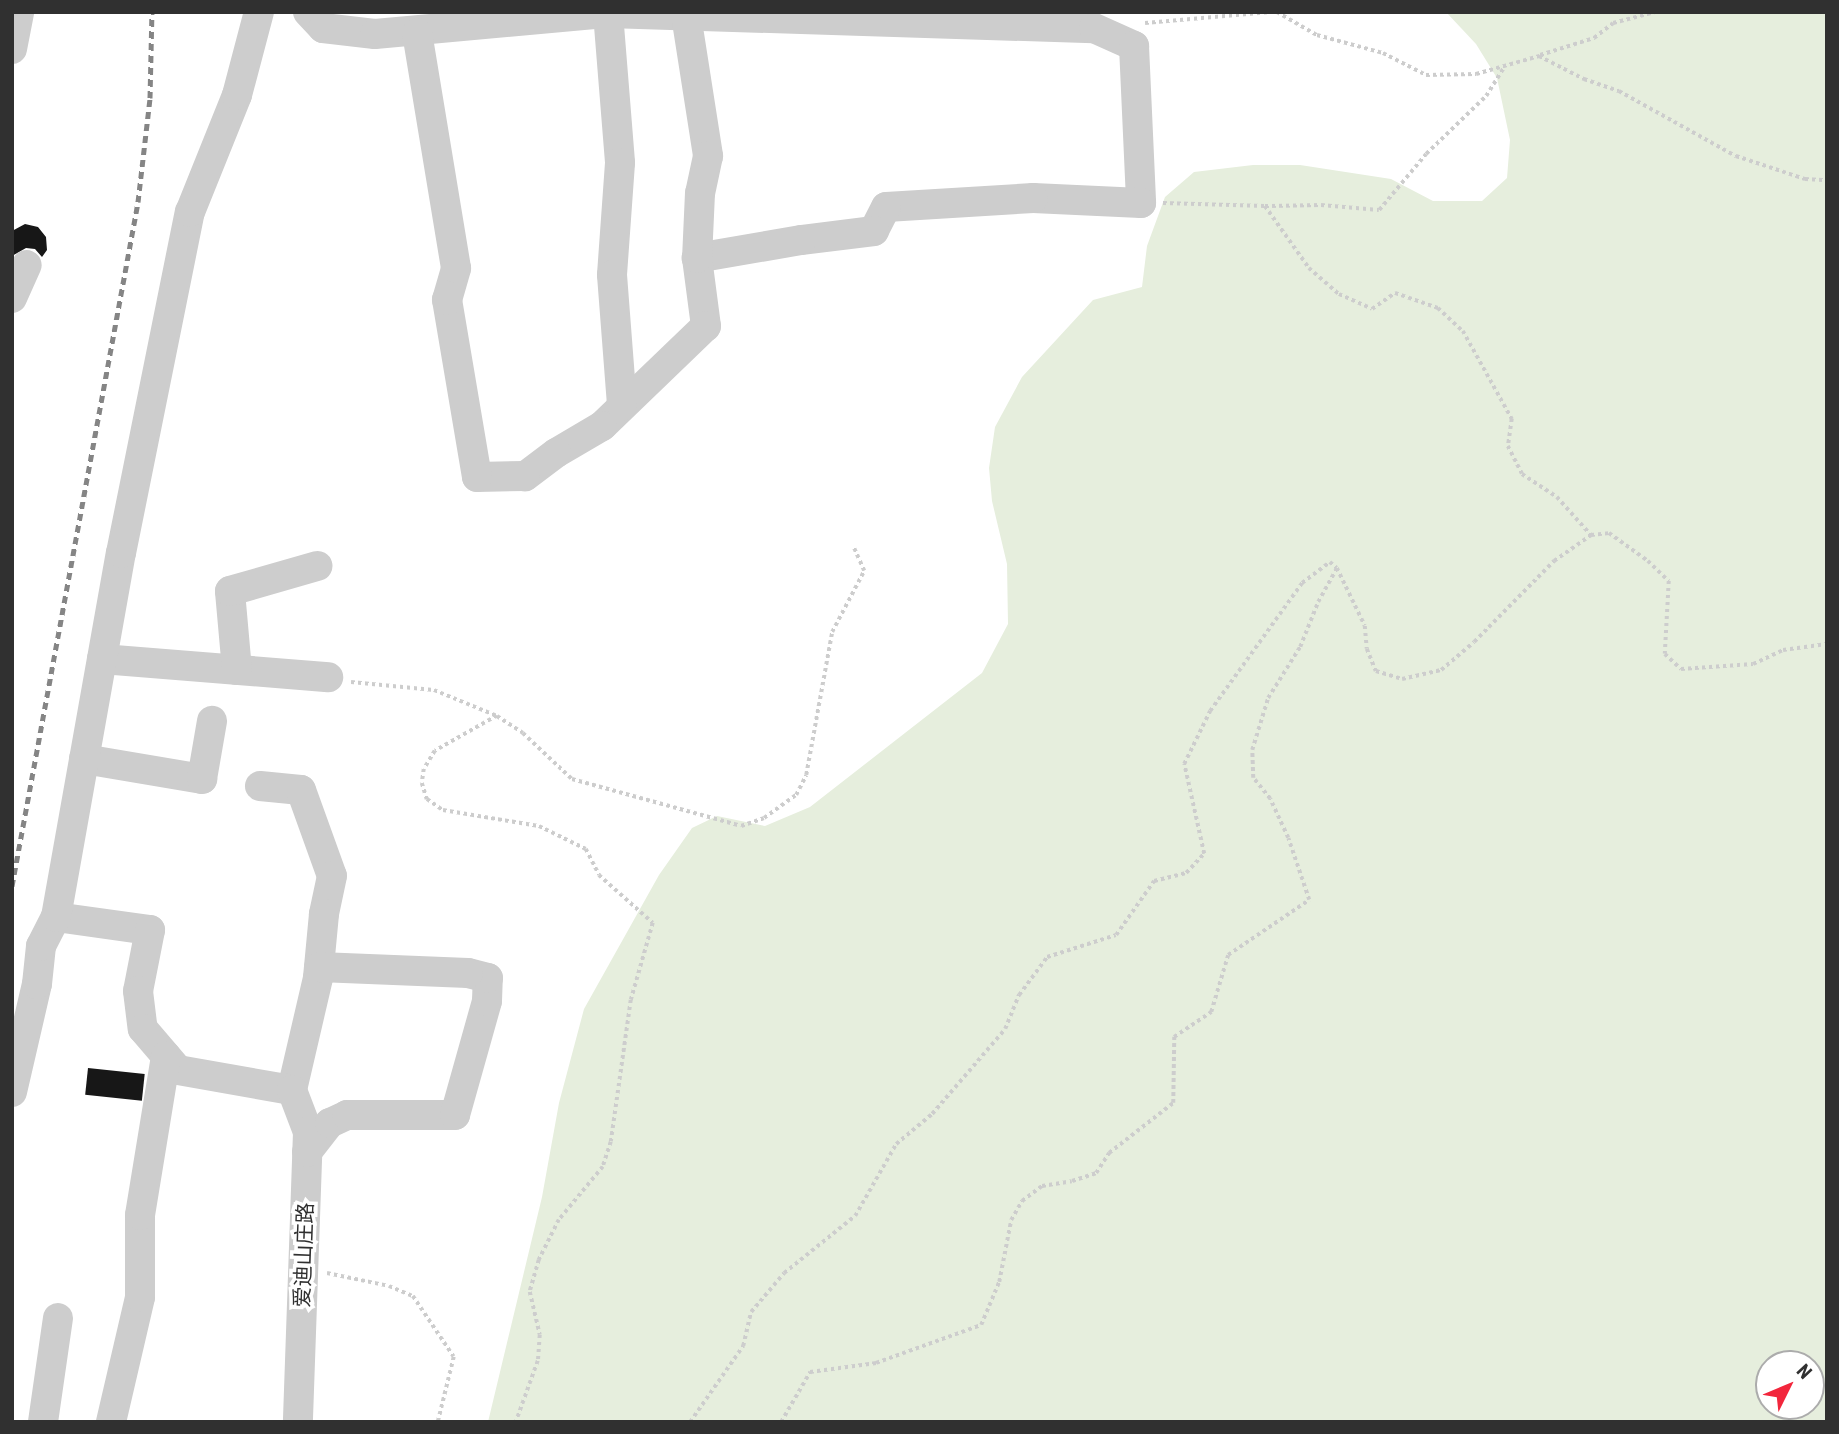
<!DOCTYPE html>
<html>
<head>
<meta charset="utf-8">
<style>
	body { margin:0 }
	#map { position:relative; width:1839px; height:1434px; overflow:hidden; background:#fff; font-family:"Roboto Condensed","Noto Sans SC",sans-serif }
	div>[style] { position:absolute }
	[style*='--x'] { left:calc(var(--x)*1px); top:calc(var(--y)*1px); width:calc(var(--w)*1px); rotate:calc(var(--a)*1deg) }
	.green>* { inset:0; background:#e6eedd }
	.building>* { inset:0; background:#171717; transform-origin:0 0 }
	.path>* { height:3.5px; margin-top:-1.75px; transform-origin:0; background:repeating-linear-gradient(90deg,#cdcdcd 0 3.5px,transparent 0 7px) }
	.minor>* { height:30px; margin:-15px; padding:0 15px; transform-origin:15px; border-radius:15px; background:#cdcdcd }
	.rail>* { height:5px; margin-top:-2.5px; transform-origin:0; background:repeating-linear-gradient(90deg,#858585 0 7px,transparent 0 12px) }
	span { translate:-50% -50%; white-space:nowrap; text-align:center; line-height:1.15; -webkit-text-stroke:7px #fff; paint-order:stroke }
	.street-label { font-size:21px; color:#303030 }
	.frame { position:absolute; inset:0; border:14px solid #303030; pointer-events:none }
	.north { position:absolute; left:1755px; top:1350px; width:70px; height:70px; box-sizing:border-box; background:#fff; border:2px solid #acacac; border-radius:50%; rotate:47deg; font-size:19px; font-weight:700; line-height:28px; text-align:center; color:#303030 }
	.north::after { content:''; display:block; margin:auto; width:24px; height:32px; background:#f2263c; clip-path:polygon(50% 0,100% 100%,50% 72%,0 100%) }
</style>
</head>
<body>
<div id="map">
	<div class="green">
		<i style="clip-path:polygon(evenodd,1446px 12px,1827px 12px,1827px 1422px,488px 1422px,542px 1197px,559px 1103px,584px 1009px,659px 875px,692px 828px,717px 816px,765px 826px,810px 807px,982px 673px,1008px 624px,1007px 564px,992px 501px,989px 468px,995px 427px,1022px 377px,1093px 300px,1142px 287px,1147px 246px,1165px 197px,1194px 172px,1253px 165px,1300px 165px,1391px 179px,1433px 201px,1482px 201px,1507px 178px,1510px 140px,1497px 78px,1476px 44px,1446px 12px,1769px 1364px,1811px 1364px,1811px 1406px,1769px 1406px,1769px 1364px)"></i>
	</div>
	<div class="building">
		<i style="clip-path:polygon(25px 224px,38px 227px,46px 237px,47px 250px,42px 257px,35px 249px,26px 248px,12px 256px,12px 231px)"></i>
		<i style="left:88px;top:1068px;width:57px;height:27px;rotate:6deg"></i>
	</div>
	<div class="path">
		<i style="--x:1277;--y:12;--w:46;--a:29.9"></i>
		<i style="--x:1317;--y:35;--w:68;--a:15.3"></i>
		<i style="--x:1383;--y:53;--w:48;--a:27.1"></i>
		<i style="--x:1426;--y:75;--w:50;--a:-1.1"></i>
		<i style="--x:1476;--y:74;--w:66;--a:-15.9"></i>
		<i style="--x:1539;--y:56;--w:51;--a:27.1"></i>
		<i style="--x:1584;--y:79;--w:37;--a:19"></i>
		<i style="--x:1619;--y:91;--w:134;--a:29.1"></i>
		<i style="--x:1736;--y:156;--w:73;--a:18.4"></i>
		<i style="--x:1805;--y:179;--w:22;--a:3"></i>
		<i style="--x:1145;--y:23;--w:126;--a:-5"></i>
		<i style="--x:1540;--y:55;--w:57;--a:-17.5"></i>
		<i style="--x:1594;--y:38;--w:24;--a:-38"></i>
		<i style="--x:1613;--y:23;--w:43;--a:-14.7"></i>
		<i style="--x:1163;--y:203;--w:102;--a:1.7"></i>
		<i style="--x:1265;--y:206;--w:76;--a:54.6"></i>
		<i style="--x:1309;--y:268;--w:40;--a:41"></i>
		<i style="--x:1339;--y:294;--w:36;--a:24"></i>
		<i style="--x:1372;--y:309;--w:28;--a:-35"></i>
		<i style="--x:1395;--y:293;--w:46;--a:19.2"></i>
		<i style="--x:1438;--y:308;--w:34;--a:43"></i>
		<i style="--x:1463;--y:331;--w:101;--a:60.9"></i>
		<i style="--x:1512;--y:419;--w:27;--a:98"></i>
		<i style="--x:1508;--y:446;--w:31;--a:63"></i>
		<i style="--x:1522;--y:474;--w:42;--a:33.3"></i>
		<i style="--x:1557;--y:497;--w:51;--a:48.2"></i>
		<i style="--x:1265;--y:206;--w:56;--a:-1"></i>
		<i style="--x:1321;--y:205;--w:58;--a:4.9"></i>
		<i style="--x:1379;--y:210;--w:73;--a:-50"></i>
		<i style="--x:1426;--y:154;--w:83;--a:-44"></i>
		<i style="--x:1486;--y:96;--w:36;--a:-58"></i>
		<i style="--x:351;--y:682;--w:83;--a:5.5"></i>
		<i style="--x:434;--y:690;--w:68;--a:22.4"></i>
		<i style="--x:497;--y:716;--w:31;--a:33"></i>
		<i style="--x:523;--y:733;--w:67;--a:43.2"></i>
		<i style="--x:572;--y:779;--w:175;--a:15.5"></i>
		<i style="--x:741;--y:826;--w:24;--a:-19"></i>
		<i style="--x:764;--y:818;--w:39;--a:-36"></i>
		<i style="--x:796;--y:795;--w:22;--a:-63"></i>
		<i style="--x:806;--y:775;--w:145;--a:-79.7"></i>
		<i style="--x:832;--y:632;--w:69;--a:-62.3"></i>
		<i style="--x:864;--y:571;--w:27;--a:-114"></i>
		<i style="--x:497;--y:716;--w:71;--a:150.6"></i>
		<i style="--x:435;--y:751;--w:21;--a:121"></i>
		<i style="--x:424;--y:769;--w:14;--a:98"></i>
		<i style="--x:422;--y:783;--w:17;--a:73"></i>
		<i style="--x:427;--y:799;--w:19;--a:35"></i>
		<i style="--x:443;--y:810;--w:97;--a:9.5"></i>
		<i style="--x:539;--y:826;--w:52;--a:26.1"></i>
		<i style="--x:586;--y:849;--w:29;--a:63"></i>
		<i style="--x:599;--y:875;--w:72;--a:41.6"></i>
		<i style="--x:653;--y:923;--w:80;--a:105.9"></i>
		<i style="--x:631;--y:1000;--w:143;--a:98"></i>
		<i style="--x:611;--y:1142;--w:26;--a:108"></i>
		<i style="--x:603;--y:1167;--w:69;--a:129.7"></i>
		<i style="--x:559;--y:1220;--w:45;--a:116.6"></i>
		<i style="--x:539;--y:1260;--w:33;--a:106"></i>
		<i style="--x:530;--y:1292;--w:44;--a:76.9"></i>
		<i style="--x:540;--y:1335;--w:26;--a:94"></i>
		<i style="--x:538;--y:1361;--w:65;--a:109.8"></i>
		<i style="--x:327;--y:1273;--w:63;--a:11.8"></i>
		<i style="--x:389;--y:1286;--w:26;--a:23"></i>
		<i style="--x:413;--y:1296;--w:73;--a:56.1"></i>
		<i style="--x:454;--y:1357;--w:67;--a:103.8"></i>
		<i style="--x:690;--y:1422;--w:93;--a:-55.1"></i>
		<i style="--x:743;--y:1346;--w:35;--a:-77"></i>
		<i style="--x:751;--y:1312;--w:51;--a:-49.8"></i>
		<i style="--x:784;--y:1273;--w:91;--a:-38.8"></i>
		<i style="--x:855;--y:1216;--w:83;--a:-60.3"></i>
		<i style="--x:896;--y:1144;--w:47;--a:-39.8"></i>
		<i style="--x:932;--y:1114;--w:112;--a:-49.3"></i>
		<i style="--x:1005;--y:1029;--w:37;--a:-68"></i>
		<i style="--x:1019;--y:995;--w:47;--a:-53.6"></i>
		<i style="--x:1047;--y:957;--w:72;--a:-17.7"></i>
		<i style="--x:1116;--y:935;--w:66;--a:-54.9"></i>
		<i style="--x:1154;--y:881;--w:33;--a:-14"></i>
		<i style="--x:1186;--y:873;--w:26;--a:-47"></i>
		<i style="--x:1204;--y:854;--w:92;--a:-102.5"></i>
		<i style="--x:1184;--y:764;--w:59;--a:-63.9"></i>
		<i style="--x:1210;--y:711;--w:158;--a:-54.3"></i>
		<i style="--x:1302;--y:583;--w:35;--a:-37"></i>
		<i style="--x:1330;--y:562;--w:9;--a:41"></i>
		<i style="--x:781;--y:1422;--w:58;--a:-59.9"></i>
		<i style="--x:810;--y:1372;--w:67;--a:-7.8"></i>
		<i style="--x:876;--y:1363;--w:112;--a:-19.9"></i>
		<i style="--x:981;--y:1325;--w:47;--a:-67.3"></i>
		<i style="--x:999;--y:1282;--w:63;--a:-79"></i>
		<i style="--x:1011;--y:1220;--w:22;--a:-60"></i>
		<i style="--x:1022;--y:1201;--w:25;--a:-37"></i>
		<i style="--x:1042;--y:1186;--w:30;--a:-9"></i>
		<i style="--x:1072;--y:1181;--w:25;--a:-18"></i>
		<i style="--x:1096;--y:1173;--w:24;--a:-57"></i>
		<i style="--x:1109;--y:1153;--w:81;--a:-38"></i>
		<i style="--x:1173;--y:1103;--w:66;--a:-89.1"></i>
		<i style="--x:1174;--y:1037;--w:45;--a:-34"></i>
		<i style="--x:1211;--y:1012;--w:59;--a:-73.4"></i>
		<i style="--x:1228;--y:955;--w:98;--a:-34.2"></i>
		<i style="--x:1309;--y:900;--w:65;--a:-108.7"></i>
		<i style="--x:1288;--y:838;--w:43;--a:-114.8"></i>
		<i style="--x:1270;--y:799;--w:27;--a:-129"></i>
		<i style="--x:1253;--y:778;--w:28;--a:-92"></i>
		<i style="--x:1252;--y:750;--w:54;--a:-72.9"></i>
		<i style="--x:1268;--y:698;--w:60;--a:-57.9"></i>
		<i style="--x:1300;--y:647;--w:48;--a:-68.2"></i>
		<i style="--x:1318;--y:602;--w:39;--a:-61"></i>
		<i style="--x:1337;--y:568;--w:64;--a:64.2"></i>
		<i style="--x:1365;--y:626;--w:23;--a:85"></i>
		<i style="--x:1367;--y:649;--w:24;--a:68"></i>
		<i style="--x:1376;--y:671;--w:27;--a:17"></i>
		<i style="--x:1402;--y:679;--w:40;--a:-13"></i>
		<i style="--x:1441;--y:670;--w:43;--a:-40.3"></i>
		<i style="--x:1474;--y:642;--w:114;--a:-45.4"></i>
		<i style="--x:1554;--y:561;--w:45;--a:-35.1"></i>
		<i style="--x:1591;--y:535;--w:18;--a:-6"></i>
		<i style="--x:1609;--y:533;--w:48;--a:35.7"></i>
		<i style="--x:1648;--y:561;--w:29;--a:44"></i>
		<i style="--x:1669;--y:581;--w:73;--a:93.1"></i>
		<i style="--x:1665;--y:654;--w:22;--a:43"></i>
		<i style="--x:1681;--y:669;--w:72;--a:-4"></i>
		<i style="--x:1753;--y:664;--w:33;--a:-25"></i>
		<i style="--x:1783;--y:650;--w:44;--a:-7.8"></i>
	</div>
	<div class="minor">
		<i style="--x:308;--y:12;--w:22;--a:47"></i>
		<i style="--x:323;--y:28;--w:52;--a:6.6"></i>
		<i style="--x:375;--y:34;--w:234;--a:-5.2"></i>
		<i style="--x:608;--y:13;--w:486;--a:1.8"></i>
		<i style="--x:1094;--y:28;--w:44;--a:24.2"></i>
		<i style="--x:1134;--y:46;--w:157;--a:87.4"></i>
		<i style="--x:1141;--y:203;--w:108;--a:-177.3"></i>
		<i style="--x:1033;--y:198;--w:147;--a:176.5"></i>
		<i style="--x:886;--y:207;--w:27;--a:117"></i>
		<i style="--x:874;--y:231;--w:74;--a:173"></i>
		<i style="--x:801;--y:240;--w:106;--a:170.2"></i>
		<i style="--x:697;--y:258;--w:69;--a:82.5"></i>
		<i style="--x:706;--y:326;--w:144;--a:136.1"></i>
		<i style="--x:602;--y:426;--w:53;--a:149.6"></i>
		<i style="--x:556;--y:453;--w:39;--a:143"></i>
		<i style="--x:525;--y:476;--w:48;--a:178.8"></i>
		<i style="--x:477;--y:477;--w:180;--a:-99.6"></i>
		<i style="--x:447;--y:300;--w:33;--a:-74"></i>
		<i style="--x:456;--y:268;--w:238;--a:-99.4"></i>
		<i style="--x:608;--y:13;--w:150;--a:85.4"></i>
		<i style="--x:620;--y:163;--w:112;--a:94.1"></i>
		<i style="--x:612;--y:275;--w:131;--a:85.6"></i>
		<i style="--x:686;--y:15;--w:143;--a:81.1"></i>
		<i style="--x:708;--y:156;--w:38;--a:102"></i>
		<i style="--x:700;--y:193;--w:65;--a:92.6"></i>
		<i style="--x:12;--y:49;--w:38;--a:-79"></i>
		<i style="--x:12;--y:298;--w:36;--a:-66"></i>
		<i style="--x:102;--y:659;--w:227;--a:4.6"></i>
		<i style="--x:237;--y:670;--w:79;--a:-95.1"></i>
		<i style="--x:230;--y:591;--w:91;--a:-16"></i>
		<i style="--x:84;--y:759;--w:120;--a:9.6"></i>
		<i style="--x:202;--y:779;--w:59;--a:-80.2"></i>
		<i style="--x:260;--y:786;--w:41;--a:5.6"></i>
		<i style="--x:301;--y:790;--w:91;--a:70.2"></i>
		<i style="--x:332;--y:876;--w:39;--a:102"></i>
		<i style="--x:324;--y:914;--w:64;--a:95.4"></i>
		<i style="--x:318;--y:978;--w:115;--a:103.1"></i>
		<i style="--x:56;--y:917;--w:95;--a:7.9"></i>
		<i style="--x:150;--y:930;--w:62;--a:101.1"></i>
		<i style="--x:138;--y:991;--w:38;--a:83"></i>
		<i style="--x:143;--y:1029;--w:54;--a:49.5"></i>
		<i style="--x:178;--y:1070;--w:116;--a:10"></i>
		<i style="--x:292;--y:1090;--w:45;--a:69.1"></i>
		<i style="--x:308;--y:1132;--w:290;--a:92"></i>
		<i style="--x:12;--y:1092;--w:111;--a:-77"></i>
		<i style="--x:37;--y:984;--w:38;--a:-84"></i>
		<i style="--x:41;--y:946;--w:33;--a:-63"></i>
		<i style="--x:56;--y:917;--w:370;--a:-79.9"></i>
		<i style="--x:121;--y:553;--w:348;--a:-78.6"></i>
		<i style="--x:190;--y:212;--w:126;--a:-68.1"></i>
		<i style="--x:237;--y:95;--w:86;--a:-75.2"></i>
		<i style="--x:307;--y:1152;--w:37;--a:-52"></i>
		<i style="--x:330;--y:1123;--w:19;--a:-25"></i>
		<i style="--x:347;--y:1115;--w:108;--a:0"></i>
		<i style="--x:455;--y:1115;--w:118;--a:-74.3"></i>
		<i style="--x:487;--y:1001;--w:23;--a:-88"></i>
		<i style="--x:488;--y:978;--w:21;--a:-166"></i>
		<i style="--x:468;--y:973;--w:149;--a:-177.7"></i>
		<i style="--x:43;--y:1422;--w:105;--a:-81.8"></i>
		<i style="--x:111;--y:1422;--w:128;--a:-76.9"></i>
		<i style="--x:140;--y:1297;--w:82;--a:-90"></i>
		<i style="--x:140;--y:1215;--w:161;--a:-80.7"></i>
	</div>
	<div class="rail">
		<i style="--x:12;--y:886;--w:696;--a:-79.56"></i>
		<i style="--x:138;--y:202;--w:105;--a:-83.4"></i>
		<i style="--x:150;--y:98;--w:86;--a:-88.7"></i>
	</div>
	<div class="street-label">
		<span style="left:304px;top:1255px;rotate:-88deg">爱迪山庄路</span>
	</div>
	<div class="frame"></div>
	<div class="north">N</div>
</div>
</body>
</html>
